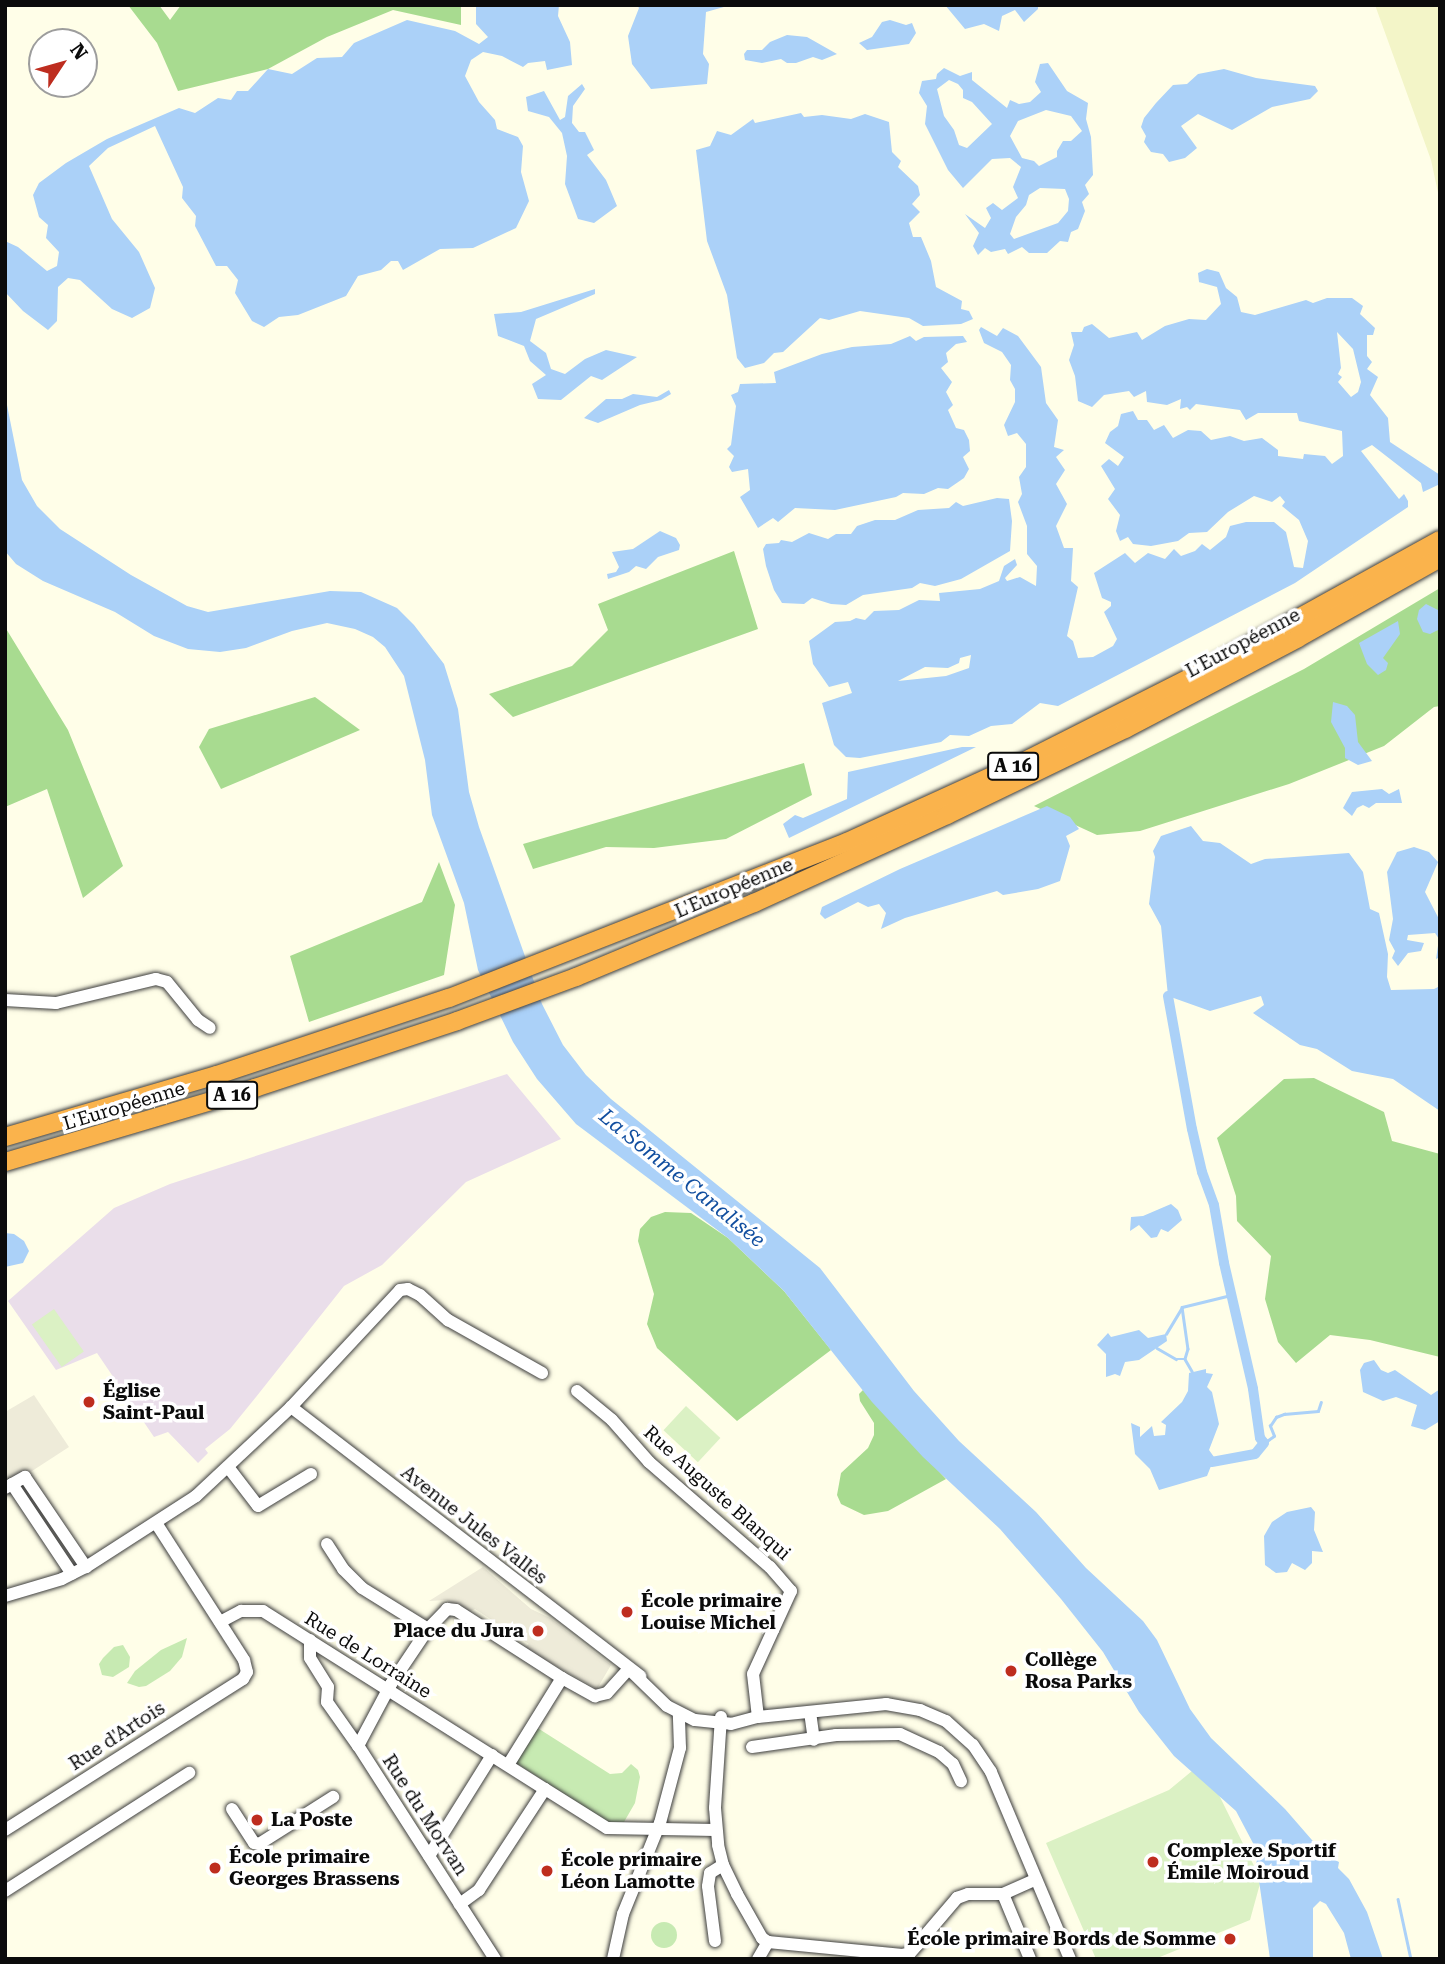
<!DOCTYPE html>
<html>
<head>
<meta charset="utf-8">
<style>
	body { margin:0 }
	#map { position:relative; width:1445px; height:1964px; overflow:hidden; background:#fffee8; font-family:"Roboto Serif",serif }
	div>[style] { position:absolute }
	[style*='--x'] { left:calc(var(--x)*1px); top:calc(var(--y)*1px); width:calc(var(--w)*1px); rotate:calc(var(--a)*1deg) }
	.industrial>* { inset:0; background:#eadeea }
	.farmland>* { inset:0; background:#f3f5c8 }
	.green>* { inset:0; background:#c7eab2 }
	.round { border-radius:50% }
	.forest>* { inset:0; background:#a8db90 }
	.pitch>* { inset:0; background:#dbf1c4; transform-origin:0 0 }
	.plaza>* { inset:0; background:#eeebd9 }
	.water>* { inset:0; background:#abd1f8 }
	.stream>* { height:2.5px; margin:-1.25px; padding:0 1.25px; transform-origin:1.25px; border-radius:1.25px; background:#abd1f8 }
	.canal>* { height:10px; margin:-5px; padding:0 5px; transform-origin:5px; border-radius:5px; background:#abd1f8 }
	.roads { filter:drop-shadow(0 0 2px #3e3e3e) drop-shadow(0 0 2px #3e3e3e) }
	.minor>* { height:12px; margin:-6px; padding:0 6px; transform-origin:6px; border-radius:6px; background:#fff }
	.highway>* { height:18px; margin:-9px; padding:0 9px; transform-origin:9px; border-radius:9px; background:#fab34c }
	.dots>* { width:19px; height:19px; translate:-50% -50%; box-sizing:border-box; border:4px solid #fff; border-radius:50% }
	span { translate:-50% -50%; white-space:nowrap; text-align:center; line-height:1.15; -webkit-text-stroke:7px #fff; paint-order:stroke }
	.shield-label span { padding:2px 5px; background:#fff; border:2px solid; border-radius:5px; -webkit-text-stroke-width:0 }
	.shield-label { font-size:18px; color:#0b0b0b; font-weight:700 }
	.street-label { font-size:19px; color:#0b0b0b }
	.poi-label { font-size:19px; color:#0b0b0b; font-weight:700 }
	.left { translate:0 -50%; text-align:left }
	.right { translate:-100% -50%; text-align:right }
	.water-label { font-size:21px; color:#114e9f; font-style:italic }
	.frame { position:absolute; inset:0; border:7px solid #0b0b0b; pointer-events:none }
	.north { position:absolute; left:28px; top:28px; width:70px; height:70px; box-sizing:border-box; background:#fff; border:2px solid #9d9d9d; border-radius:50%; rotate:54deg; font-size:19px; font-weight:700; line-height:28px; text-align:center; color:#0b0b0b }
	.north::after { content:''; display:block; margin:auto; width:24px; height:32px; background:#be2d1f; clip-path:polygon(50% 0,100% 100%,50% 72%,0 100%) }
</style>
</head>
<body>
<div id="map">
	<div class="industrial">
		<i style="clip-path:polygon(507px 1074px,561px 1139px,466px 1182px,382px 1265px,344px 1286px,256px 1397px,230px 1429px,205px 1449px,208px 1453px,198px 1463px,168px 1432px,154px 1437px,97px 1353px,56px 1370px,8px 1301px,114px 1208px,170px 1184px)"></i>
	</div>
	<div class="farmland">
		<i style="clip-path:polygon(1375px 5px,1440px 5px,1440px 202px,1431px 160px)"></i>
	</div>
	<div class="green">
		<i style="clip-path:polygon(187px 1638px,182px 1657px,170px 1671px,146px 1686px,139px 1687px,127px 1683px,135px 1671px,161px 1650px)"></i>
		<i style="clip-path:polygon(123px 1645px,130px 1657px,129px 1667px,113px 1677px,102px 1675px,99px 1664px,103px 1658px,114px 1647px)"></i>
		<i style="clip-path:polygon(536px 1727px,610px 1774px,622px 1773px,631px 1764px,638px 1770px,640px 1777px,635px 1803px,624px 1822px,608px 1822px,516px 1763px)"></i>
		<i class="round" style="left:651px;top:1922px;width:26px;height:26px"></i>
	</div>
	<div class="forest">
		<i style="clip-path:polygon(128px 5px,159px 5px,170px 20px,181px 5px,461px 5px,461px 25px,393px 10px,327px 37px,268px 69px,178px 91px,157px 43px)"></i>
		<i style="clip-path:polygon(734px 551px,758px 629px,513px 717px,489px 694px,572px 666px,608px 630px,598px 604px)"></i>
		<i style="clip-path:polygon(1440px 588px,1440px 706px,1434px 707px,1384px 746px,1289px 784px,1140px 831px,1097px 835px,1034px 806px,1304px 669px)"></i>
		<i style="clip-path:polygon(5px 627px,68px 730px,123px 866px,83px 898px,47px 789px,5px 807px)"></i>
		<i style="clip-path:polygon(315px 697px,360px 730px,221px 789px,199px 747px,209px 729px)"></i>
		<i style="clip-path:polygon(804px 763px,812px 795px,726px 839px,654px 848px,606px 847px,533px 869px,523px 844px)"></i>
		<i style="clip-path:polygon(439px 862px,455px 905px,444px 975px,309px 1022px,290px 956px,422px 902px)"></i>
		<i style="clip-path:polygon(1314px 1078px,1384px 1112px,1392px 1141px,1440px 1154px,1440px 1357px,1370px 1340px,1330px 1335px,1296px 1363px,1278px 1342px,1265px 1299px,1271px 1256px,1237px 1221px,1236px 1196px,1217px 1138px,1284px 1079px)"></i>
		<i style="clip-path:polygon(665px 1212px,691px 1213px,728px 1238px,784px 1291px,831px 1350px,737px 1421px,657px 1348px,647px 1324px,654px 1294px,638px 1241px,640px 1229px,651px 1217px)"></i>
		<i style="clip-path:polygon(863px 1390px,946px 1479px,888px 1511px,864px 1515px,841px 1504px,837px 1495px,841px 1473px,868px 1448px,874px 1435px,874px 1423px,860px 1401px,859px 1394px)"></i>
	</div>
	<div class="pitch">
		<i style="left:54px;top:1309px;width:52px;height:27px;rotate:55deg"></i>
		<i style="left:686px;top:1406px;width:47px;height:33px;rotate:43deg"></i>
		<i style="clip-path:polygon(1192px 1771px,1218px 1793px,1261px 1880px,1250px 1920px,1155px 1959px,1096px 1959px,1046px 1843px,1169px 1790px)"></i>
	</div>
	<div class="plaza">
		<i style="clip-path:polygon(34px 1395px,69px 1447px,12px 1484px,5px 1474px,5px 1412px)"></i>
		<i style="clip-path:polygon(483px 1567px,531px 1609px,550px 1618px,611px 1665px,597px 1689px,524px 1648px,529px 1644px,475px 1609px,469px 1612px,446px 1600px,429px 1601px)"></i>
	</div>
	<div class="water">
		<i style="clip-path:polygon(476px 5px,559px 5px,558px 16px,570px 42px,572px 65px,547px 70px,545px 61px,528px 63px,523px 67px,502px 56px,483px 52px,471px 60px,465px 76px,479px 102px,495px 120px,497px 129px,518px 137px,523px 146px,521px 172px,529px 201px,516px 228px,473px 248px,440px 249px,403px 270px,398px 261px,391px 261px,381px 270px,358px 276px,346px 296px,298px 315px,279px 317px,264px 327px,252px 321px,235px 293px,238px 280px,227px 266px,216px 266px,195px 226px,196px 216px,182px 198px,183px 187px,155px 126px,108px 148px,89px 166px,112px 219px,139px 252px,155px 288px,150px 308px,132px 318px,112px 309px,80px 280px,68px 278px,58px 287px,57px 321px,48px 330px,23px 311px,5px 292px,5px 241px,18px 247px,47px 271px,57px 266px,59px 252px,46px 238px,48px 225px,39px 217px,33px 195px,39px 183px,66px 163px,107px 139px,179px 108px,195px 113px,218px 98px,231px 100px,237px 91px,248px 91px,268px 69px,292px 74px,317px 58px,342px 57px,354px 43px,407px 20px,455px 31px,479px 44px,488px 37px,476px 24px)"></i>
		<i style="clip-path:polygon(637px 5px,731px 5px,706px 12px,703px 54px,709px 64px,707px 84px,651px 89px,632px 64px,628px 36px,639px 8px)"></i>
		<i style="clip-path:polygon(945px 5px,1038px 5px,1038px 9px,1024px 22px,1015px 10px,1002px 16px,999px 31px,984px 24px,965px 29px)"></i>
		<i style="clip-path:polygon(890px 20px,906px 25px,912px 23px,916px 33px,909px 44px,867px 50px,859px 43px,872px 37px,882px 22px)"></i>
		<i style="clip-path:polygon(787px 35px,807px 37px,837px 54px,822px 60px,813px 57px,796px 63px,787px 63px,781px 59px,762px 63px,745px 60px,744px 54px,747px 50px,762px 50px,770px 42px)"></i>
		<i style="clip-path:polygon(evenodd,1048px 63px,1067px 91px,1088px 103px,1086px 119px,1091px 137px,1093px 175px,1085px 185px,1089px 194px,1082px 202px,1085px 211px,1078px 229px,1071px 232px,1068px 242px,1060px 241px,1047px 253px,1029px 253px,1022px 247px,1008px 254px,1005px 249px,991px 252px,985px 248px,978px 255px,973px 246px,979px 233px,965px 214px,985px 228px,991px 218px,986px 208px,993px 203px,1002px 210px,1018px 198px,1013px 187px,1021px 167px,1010px 158px,992px 159px,963px 188px,948px 170px,925px 124px,927px 106px,919px 93px,922px 81px,936px 79px,937px 74px,944px 68px,960px 76px,972px 72px,972px 80px,1007px 108px,1010px 100px,1019px 104px,1030px 102px,1041px 92px,1035px 82px,1040px 64px,1048px 63px,949px 80px,958px 84px,963px 90px,963px 98px,972px 102px,992px 124px,967px 148px,959px 145px,954px 130px,944px 116px,937px 89px,949px 80px,1048px 63px,1046px 110px,1071px 116px,1082px 131px,1071px 141px,1063px 141px,1057px 151px,1057px 157px,1039px 166px,1034px 161px,1022px 158px,1010px 136px,1018px 121px,1046px 110px,1048px 63px,1040px 188px,1065px 189px,1069px 199px,1068px 211px,1058px 223px,1014px 239px,1010px 234px,1016px 217px,1026px 205px,1029px 195px,1040px 188px)"></i>
		<i style="clip-path:polygon(1224px 69px,1256px 78px,1315px 86px,1318px 91px,1310px 99px,1272px 107px,1232px 130px,1198px 114px,1181px 126px,1197px 148px,1185px 158px,1169px 162px,1163px 154px,1151px 152px,1144px 142px,1146px 136px,1141px 127px,1144px 118px,1156px 103px,1173px 85px,1187px 84px,1198px 74px)"></i>
		<i style="clip-path:polygon(582px 84px,585px 89px,573px 106px,572px 123px,579px 132px,585px 132px,594px 150px,587px 155px,606px 180px,617px 206px,594px 223px,578px 219px,565px 184px,567px 156px,562px 133px,549px 117px,528px 111px,526px 97px,544px 91px,560px 120px,565px 117px,568px 96px)"></i>
		<i style="clip-path:polygon(801px 113px,804px 117px,822px 115px,851px 119px,865px 114px,889px 122px,892px 152px,901px 161px,898px 167px,918px 186px,920px 195px,912px 204px,920px 212px,909px 223px,913px 237px,921px 237px,931px 261px,936px 287px,962px 301px,961px 309px,969px 311px,973px 319px,961px 324px,923px 326px,909px 318px,860px 311px,829px 320px,820px 318px,783px 352px,774px 353px,764px 363px,745px 368px,737px 358px,727px 295px,707px 241px,696px 150px,710px 146px,717px 131px,731px 135px,753px 119px,755px 123px)"></i>
		<i style="clip-path:polygon(evenodd,1207px 269px,1219px 272px,1226px 288px,1237px 297px,1241px 312px,1255px 315px,1306px 300px,1313px 303px,1327px 298px,1352px 298px,1363px 306px,1360px 314px,1375px 328px,1373px 335px,1367px 335px,1367px 356px,1372px 362px,1367px 369px,1378px 377px,1370px 395px,1388px 418px,1390px 442px,1440px 475px,1440px 484px,1423px 492px,1421px 483px,1372px 445px,1361px 451px,1399px 499px,1404px 494px,1408px 501px,1408px 507px,1295px 583px,1058px 706px,1040px 703px,1012px 724px,991px 726px,969px 736px,950px 735px,941px 742px,860px 758px,846px 757px,834px 745px,822px 703px,852px 693px,848px 682px,829px 687px,813px 664px,809px 641px,835px 622px,850px 621px,856px 618px,865px 620px,874px 611px,899px 610px,919px 600px,940px 601px,939px 593px,980px 589px,999px 581px,1004px 566px,1015px 559px,1017px 565px,1005px 578px,1007px 581px,1020px 577px,1036px 586px,1037px 566px,1027px 554px,1027px 526px,1018px 502px,1022px 494px,1019px 477px,1026px 467px,1026px 444px,1017px 433px,1008px 436px,1004px 425px,1015px 402px,1015px 389px,1010px 380px,1011px 365px,1002px 352px,984px 343px,979px 330px,981px 327px,997px 336px,1003px 328px,1018px 336px,1041px 367px,1046px 403px,1058px 420px,1054px 447px,1064px 450px,1056px 457px,1065px 470px,1056px 484px,1067px 504px,1056px 526px,1064px 548px,1073px 548px,1071px 581px,1078px 587px,1067px 636px,1073px 641px,1078px 658px,1093px 657px,1113px 646px,1117px 639px,1104px 612px,1111px 606px,1111px 602px,1102px 598px,1094px 573px,1125px 553px,1135px 563px,1148px 553px,1165px 559px,1174px 549px,1181px 556px,1195px 551px,1202px 544px,1210px 550px,1226px 537px,1230px 526px,1246px 522px,1274px 522px,1286px 532px,1294px 567px,1303px 568px,1308px 541px,1299px 520px,1282px 506px,1285px 502px,1280px 496px,1272px 502px,1254px 496px,1228px 512px,1207px 532px,1189px 533px,1178px 541px,1151px 546px,1133px 544px,1128px 537px,1120px 541px,1116px 531px,1120px 515px,1108px 499px,1115px 489px,1101px 466px,1109px 459px,1118px 466px,1124px 457px,1105px 443px,1110px 432px,1118px 426px,1121px 414px,1133px 411px,1138px 420px,1147px 420px,1154px 430px,1164px 425px,1173px 438px,1188px 430px,1201px 431px,1211px 440px,1230px 436px,1244px 441px,1262px 438px,1278px 450px,1278px 456px,1303px 459px,1304px 454px,1325px 456px,1332px 464px,1343px 456px,1342px 431px,1299px 421px,1297px 413px,1258px 413px,1246px 420px,1240px 410px,1196px 404px,1190px 410px,1187px 407px,1180px 409px,1181px 399px,1167px 405px,1147px 402px,1146px 391px,1134px 397px,1129px 391px,1104px 395px,1092px 407px,1078px 401px,1075px 376px,1069px 360px,1074px 345px,1071px 332px,1082px 332px,1084px 327px,1092px 324px,1109px 338px,1137px 332px,1142px 340px,1165px 326px,1189px 319px,1206px 320px,1221px 304px,1217px 287px,1199px 282px,1198px 273px,1207px 269px,1337px 332px,1353px 349px,1361px 382px,1358px 392px,1351px 397px,1338px 382px,1342px 377px,1338px 374px,1341px 368px,1337px 332px,1207px 269px,971px 655px,969px 668px,946px 676px,898px 681px,925px 667px,948px 668px,959px 663px,960px 658px,971px 655px)"></i>
		<i style="clip-path:polygon(595px 289px,595px 294px,536px 319px,530px 341px,546px 353px,551px 369px,565px 374px,585px 359px,606px 350px,637px 357px,602px 380px,591px 376px,561px 400px,538px 399px,532px 384px,546px 375px,530px 361px,524px 346px,498px 336px,494px 314px,521px 312px)"></i>
		<i style="clip-path:polygon(910px 336px,916px 341px,924px 337px,963px 336px,967px 342px,956px 344px,946px 353px,948px 362px,941px 368px,952px 382px,946px 392px,953px 405px,948px 410px,956px 428px,964px 430px,969px 440px,970px 451px,963px 457px,969px 469px,964px 478px,948px 489px,938px 488px,924px 494px,903px 493px,896px 497px,835px 510px,795px 508px,778px 522px,773px 518px,758px 528px,740px 497px,750px 490px,748px 469px,732px 472px,729px 467px,734px 456px,727px 449px,731px 445px,736px 406px,731px 395px,738px 392px,740px 384px,776px 383px,774px 372px,822px 354px,852px 347px,891px 344px)"></i>
		<i style="clip-path:polygon(669px 390px,671px 394px,661px 400px,640px 405px,598px 423px,584px 418px,606px 399px,622px 399px,633px 394px,657px 397px)"></i>
		<i style="clip-path:polygon(5px 395px,22px 480px,37px 506px,60px 529px,131px 575px,187px 606px,208px 612px,330px 591px,361px 592px,397px 608px,414px 625px,444px 664px,458px 709px,469px 792px,479px 827px,542px 1004px,563px 1045px,586px 1075px,611px 1099px,820px 1268px,914px 1391px,959px 1441px,1036px 1512px,1086px 1568px,1143px 1621px,1157px 1640px,1190px 1709px,1211px 1738px,1285px 1809px,1325px 1855px,1339px 1862px,1338px 1868px,1349px 1879px,1367px 1912px,1383px 1959px,1351px 1959px,1344px 1933px,1326px 1904px,1320px 1901px,1313px 1908px,1313px 1959px,1270px 1959px,1254px 1845px,1236px 1811px,1174px 1756px,1139px 1712px,1103px 1652px,1061px 1599px,1000px 1529px,923px 1457px,872px 1402px,784px 1291px,728px 1238px,576px 1124px,537px 1079px,513px 1042px,478px 970px,464px 903px,432px 815px,425px 760px,404px 676px,385px 647px,373px 637px,355px 629px,327px 623px,292px 631px,246px 648px,220px 652px,188px 649px,154px 636px,115px 612px,43px 581px,16px 564px,5px 551px)"></i>
		<i style="clip-path:polygon(997px 498px,1009px 499px,1012px 521px,1010px 551px,961px 579px,935px 586px,920px 583px,912px 588px,863px 595px,846px 605px,831px 604px,812px 598px,804px 604px,782px 603px,774px 590px,766px 566px,763px 549px,766px 544px,779px 543px,781px 540px,792px 542px,809px 533px,828px 539px,836px 534px,851px 534px,857px 526px,875px 520px,895px 520px,918px 510px,949px 508px,956px 502px,963px 506px)"></i>
		<i style="clip-path:polygon(660px 531px,676px 538px,680px 545px,679px 550px,658px 557px,646px 569px,636px 566px,629px 572px,608px 579px,607px 574px,616px 572px,619px 567px,612px 552px,633px 549px)"></i>
		<i style="clip-path:polygon(1426px 604px,1440px 611px,1440px 629px,1430px 634px,1423px 632px,1417px 619px,1419px 610px)"></i>
		<i style="clip-path:polygon(1398px 621px,1400px 634px,1383px 658px,1388px 663px,1386px 670px,1378px 675px,1367px 664px,1359px 643px)"></i>
		<i style="clip-path:polygon(1333px 702px,1347px 706px,1355px 715px,1358px 742px,1372px 761px,1358px 765px,1345px 758px,1345px 748px,1331px 722px)"></i>
		<i style="clip-path:polygon(962px 747px,976px 747px,789px 838px,783px 824px,795px 815px,803px 818px,847px 799px,848px 772px)"></i>
		<i style="clip-path:polygon(1382px 789px,1389px 794px,1399px 789px,1402px 803px,1376px 803px,1369px 808px,1363px 805px,1357px 808px,1352px 816px,1343px 808px,1352px 792px)"></i>
		<i style="clip-path:polygon(1047px 806px,1070px 817px,1079px 829px,1066px 836px,1070px 846px,1060px 881px,1038px 889px,1003px 895px,997px 891px,905px 918px,881px 929px,886px 913px,879px 904px,868px 907px,858px 902px,825px 919px,820px 914px,822px 907px,900px 869px)"></i>
		<i style="clip-path:polygon(1191px 826px,1203px 841px,1220px 843px,1251px 864px,1265px 859px,1349px 853px,1363px 872px,1370px 909px,1379px 913px,1388px 954px,1387px 977px,1391px 990px,1434px 989px,1440px 986px,1440px 1111px,1393px 1079px,1352px 1071px,1317px 1049px,1300px 1045px,1253px 1013px,1264px 1005px,1261px 996px,1210px 1011px,1168px 996px,1161px 926px,1149px 904px,1155px 857px,1153px 851px,1161px 836px)"></i>
		<i style="clip-path:polygon(1414px 847px,1429px 852px,1438px 862px,1425px 892px,1440px 921px,1440px 957px,1436px 959px,1439px 939px,1435px 933px,1408px 935px,1407px 940px,1424px 943px,1421px 951px,1408px 953px,1398px 966px,1392px 958px,1395px 951px,1389px 940px,1393px 919px,1387px 872px,1397px 852px)"></i>
		<i style="clip-path:polygon(1171px 1204px,1178px 1210px,1182px 1220px,1168px 1232px,1161px 1229px,1157px 1237px,1151px 1238px,1139px 1225px,1130px 1231px,1131px 1217px,1143px 1216px)"></i>
		<i style="clip-path:polygon(5px 1233px,14px 1234px,24px 1241px,29px 1251px,23px 1263px,5px 1267px)"></i>
		<i style="clip-path:polygon(1139px 1330px,1148px 1338px,1166px 1334px,1167px 1341px,1139px 1360px,1125px 1362px,1120px 1376px,1115px 1374px,1106px 1377px,1106px 1354px,1097px 1345px,1108px 1333px,1111px 1337px)"></i>
		<i style="clip-path:polygon(1374px 1360px,1381px 1370px,1388px 1373px,1395px 1370px,1431px 1395px,1440px 1389px,1440px 1421px,1425px 1430px,1411px 1426px,1417px 1405px,1396px 1397px,1383px 1401px,1363px 1392px,1360px 1370px,1364px 1363px)"></i>
		<i style="clip-path:polygon(1206px 1369px,1206px 1373px,1213px 1374px,1207px 1387px,1212px 1392px,1219px 1424px,1209px 1450px,1214px 1457px,1211px 1466px,1207px 1476px,1159px 1490px,1150px 1469px,1135px 1454px,1131px 1423px,1140px 1427px,1140px 1437px,1152px 1426px,1154px 1436px,1165px 1435px,1166px 1425px,1161px 1422px,1182px 1402px,1188px 1391px,1189px 1373px)"></i>
		<i style="clip-path:polygon(1311px 1507px,1315px 1512px,1314px 1530px,1323px 1552px,1312px 1551px,1312px 1563px,1305px 1570px,1292px 1563px,1287px 1572px,1276px 1573px,1265px 1565px,1264px 1536px,1272px 1522px,1287px 1512px)"></i>
	</div>
	<div class="stream">
		<i style="--x:1182;--y:1307;--w:42;--a:81.9"></i>
		<i style="--x:1188;--y:1349;--w:10;--a:107"></i>
		<i style="--x:1166;--y:1334;--w:31;--a:-59"></i>
		<i style="--x:1182;--y:1307;--w:50;--a:-13.8"></i>
		<i style="--x:1157;--y:1348;--w:22;--a:30"></i>
		<i style="--x:1176;--y:1359;--w:9;--a:0"></i>
		<i style="--x:1185;--y:1359;--w:14;--a:60"></i>
		<i style="--x:1264;--y:1443;--w:12;--a:-35"></i>
		<i style="--x:1274;--y:1436;--w:11;--a:-112"></i>
		<i style="--x:1270;--y:1426;--w:11;--a:-56"></i>
		<i style="--x:1276;--y:1417;--w:9;--a:-21"></i>
		<i style="--x:1284;--y:1414;--w:34;--a:-5"></i>
		<i style="--x:1318;--y:1411;--w:9;--a:-72"></i>
		<i style="--x:1398;--y:1899;--w:61;--a:77.8"></i>
	</div>
	<div class="canal">
		<i style="--x:1168;--y:996;--w:135;--a:79.8"></i>
		<i style="--x:1192;--y:1129;--w:44;--a:76.9"></i>
		<i style="--x:1202;--y:1172;--w:35;--a:70"></i>
		<i style="--x:1214;--y:1205;--w:59;--a:80.2"></i>
		<i style="--x:1224;--y:1263;--w:129;--a:77"></i>
		<i style="--x:1253;--y:1389;--w:49;--a:81.9"></i>
		<i style="--x:1260;--y:1438;--w:6;--a:51"></i>
		<i style="--x:1264;--y:1443;--w:14;--a:129"></i>
		<i style="--x:1255;--y:1454;--w:44;--a:169.5"></i>
	</div>
	<div class="roads">
		<div class="minor">
			<i style="--x:5;--y:1000;--w:51;--a:3.4"></i>
			<i style="--x:56;--y:1003;--w:103;--a:-13.5"></i>
			<i style="--x:156;--y:979;--w:11;--a:15"></i>
			<i style="--x:167;--y:982;--w:49;--a:50.8"></i>
			<i style="--x:198;--y:1020;--w:14;--a:34"></i>
			<i style="--x:577;--y:1391;--w:45;--a:39.6"></i>
			<i style="--x:612;--y:1420;--w:56;--a:48.6"></i>
			<i style="--x:649;--y:1462;--w:160;--a:41"></i>
			<i style="--x:770;--y:1567;--w:32;--a:49"></i>
			<i style="--x:791;--y:1591;--w:91;--a:114.6"></i>
			<i style="--x:753;--y:1674;--w:43;--a:83.4"></i>
			<i style="--x:291;--y:1407;--w:441;--a:37.6"></i>
			<i style="--x:228;--y:1467;--w:49;--a:52.4"></i>
			<i style="--x:258;--y:1506;--w:62;--a:-31.1"></i>
			<i style="--x:12;--y:1484;--w:108;--a:56.3"></i>
			<i style="--x:5;--y:1488;--w:23;--a:-29"></i>
			<i style="--x:25;--y:1477;--w:109;--a:55.9"></i>
			<i style="--x:327;--y:1544;--w:30;--a:57"></i>
			<i style="--x:343;--y:1569;--w:27;--a:45"></i>
			<i style="--x:362;--y:1588;--w:78;--a:31.8"></i>
			<i style="--x:5;--y:1596;--w:59;--a:-16.6"></i>
			<i style="--x:62;--y:1579;--w:27;--a:-27"></i>
			<i style="--x:86;--y:1567;--w:131;--a:-32.8"></i>
			<i style="--x:196;--y:1496;--w:130;--a:-43.1"></i>
			<i style="--x:291;--y:1407;--w:160;--a:-47"></i>
			<i style="--x:400;--y:1290;--w:8;--a:-7"></i>
			<i style="--x:408;--y:1289;--w:13;--a:27"></i>
			<i style="--x:420;--y:1295;--w:38;--a:42"></i>
			<i style="--x:448;--y:1320;--w:108;--a:29.4"></i>
			<i style="--x:220;--y:1622;--w:24;--a:-28"></i>
			<i style="--x:241;--y:1611;--w:22;--a:0"></i>
			<i style="--x:263;--y:1611;--w:333;--a:32.3"></i>
			<i style="--x:545;--y:1789;--w:121;--a:123.2"></i>
			<i style="--x:479;--y:1890;--w:24;--a:144"></i>
			<i style="--x:310;--y:1640;--w:18;--a:90"></i>
			<i style="--x:310;--y:1658;--w:34;--a:58"></i>
			<i style="--x:328;--y:1687;--w:15;--a:94"></i>
			<i style="--x:327;--y:1702;--w:54;--a:54.8"></i>
			<i style="--x:633;--y:1673;--w:47;--a:44.1"></i>
			<i style="--x:667;--y:1706;--w:31;--a:27"></i>
			<i style="--x:695;--y:1720;--w:36;--a:6"></i>
			<i style="--x:731;--y:1724;--w:28;--a:-15"></i>
			<i style="--x:758;--y:1717;--w:129;--a:-5.8"></i>
			<i style="--x:886;--y:1704;--w:35;--a:10"></i>
			<i style="--x:920;--y:1710;--w:28;--a:23"></i>
			<i style="--x:946;--y:1721;--w:36;--a:42"></i>
			<i style="--x:973;--y:1745;--w:32;--a:56"></i>
			<i style="--x:991;--y:1772;--w:203;--a:67.1"></i>
			<i style="--x:562;--y:1678;--w:38;--a:29"></i>
			<i style="--x:595;--y:1696;--w:12;--a:-14"></i>
			<i style="--x:607;--y:1693;--w:31;--a:-48"></i>
			<i style="--x:810;--y:1712;--w:28;--a:82"></i>
			<i style="--x:721;--y:1717;--w:91;--a:93.8"></i>
			<i style="--x:715;--y:1808;--w:37;--a:85"></i>
			<i style="--x:718;--y:1845;--w:21;--a:76"></i>
			<i style="--x:723;--y:1865;--w:32;--a:64"></i>
			<i style="--x:737;--y:1894;--w:51;--a:60.4"></i>
			<i style="--x:762;--y:1938;--w:7;--a:34"></i>
			<i style="--x:768;--y:1942;--w:135;--a:5.5"></i>
			<i style="--x:902;--y:1955;--w:8;--a:-14"></i>
			<i style="--x:910;--y:1953;--w:11;--a:-49"></i>
			<i style="--x:917;--y:1945;--w:62;--a:-49.6"></i>
			<i style="--x:957;--y:1898;--w:12;--a:-20"></i>
			<i style="--x:968;--y:1894;--w:35;--a:0"></i>
			<i style="--x:1003;--y:1894;--w:36;--a:-24"></i>
			<i style="--x:752;--y:1747;--w:85;--a:-8.1"></i>
			<i style="--x:836;--y:1735;--w:64;--a:-0.9"></i>
			<i style="--x:900;--y:1734;--w:43;--a:24.8"></i>
			<i style="--x:939;--y:1752;--w:18;--a:41"></i>
			<i style="--x:953;--y:1764;--w:19;--a:65"></i>
			<i style="--x:545;--y:1789;--w:73;--a:32.2"></i>
			<i style="--x:607;--y:1828;--w:108;--a:1.1"></i>
			<i style="--x:232;--y:1809;--w:40;--a:57.1"></i>
			<i style="--x:254;--y:1843;--w:5;--a:11"></i>
			<i style="--x:259;--y:1844;--w:88;--a:-32.4"></i>
			<i style="--x:5;--y:1830;--w:282;--a:-32.4"></i>
			<i style="--x:243;--y:1679;--w:8;--a:-60"></i>
			<i style="--x:247;--y:1672;--w:12;--a:-104"></i>
			<i style="--x:244;--y:1660;--w:163;--a:-122.7"></i>
			<i style="--x:429;--y:1856;--w:119;--a:-58"></i>
			<i style="--x:5;--y:1891;--w:219;--a:-32.7"></i>
			<i style="--x:1003;--y:1894;--w:70;--a:67.4"></i>
			<i style="--x:715;--y:1941;--w:55;--a:-97.3"></i>
			<i style="--x:708;--y:1886;--w:13;--a:-81"></i>
			<i style="--x:710;--y:1873;--w:15;--a:-32"></i>
			<i style="--x:495;--y:1959;--w:253;--a:-122.7"></i>
			<i style="--x:358;--y:1746;--w:70;--a:-62"></i>
			<i style="--x:391;--y:1684;--w:66;--a:-56.1"></i>
			<i style="--x:428;--y:1629;--w:28;--a:-46"></i>
			<i style="--x:447;--y:1609;--w:9;--a:6"></i>
			<i style="--x:456;--y:1610;--w:126;--a:32.7"></i>
			<i style="--x:562;--y:1678;--w:102;--a:121.8"></i>
			<i style="--x:613;--y:1959;--w:46;--a:-77.5"></i>
			<i style="--x:623;--y:1914;--w:98;--a:-67.9"></i>
			<i style="--x:660;--y:1823;--w:78;--a:-75.1"></i>
			<i style="--x:680;--y:1748;--w:34;--a:-92"></i>
			<i style="--x:758;--y:1959;--w:20;--a:-60"></i>
		</div>
		<div class="highway">
			<i style="--x:5;--y:1137;--w:221;--a:-16.3"></i>
			<i style="--x:217;--y:1075;--w:244;--a:-18.4"></i>
			<i style="--x:449;--y:998;--w:427;--a:-21.4"></i>
			<i style="--x:847;--y:842;--w:200;--a:-24.5"></i>
			<i style="--x:1029;--y:759;--w:191;--a:-26.8"></i>
			<i style="--x:1199;--y:673;--w:275;--a:-28.9"></i>
			<i style="--x:5;--y:1162;--w:261;--a:-16.5"></i>
			<i style="--x:255;--y:1088;--w:213;--a:-18.3"></i>
			<i style="--x:457;--y:1021;--w:127;--a:-20.3"></i>
			<i style="--x:576;--y:977;--w:193;--a:-22.6"></i>
			<i style="--x:754;--y:903;--w:212;--a:-24.5"></i>
			<i style="--x:947;--y:815;--w:198;--a:-25.8"></i>
			<i style="--x:1125;--y:729;--w:195;--a:-27.7"></i>
			<i style="--x:1298;--y:638;--w:163;--a:-29.4"></i>
		</div>
	</div>
	<div class="dots">
		<i style="left:89px;top:1402px;background:#be2d1f"></i>
		<i style="left:627px;top:1612px;background:#be2d1f"></i>
		<i style="left:538px;top:1631px;background:#be2d1f"></i>
		<i style="left:1011px;top:1671px;background:#be2d1f"></i>
		<i style="left:257px;top:1820px;background:#be2d1f"></i>
		<i style="left:1153px;top:1862px;background:#be2d1f"></i>
		<i style="left:215px;top:1868px;background:#be2d1f"></i>
		<i style="left:547px;top:1871px;background:#be2d1f"></i>
		<i style="left:1230px;top:1939px;background:#be2d1f"></i>
	</div>
	<div class="shield-label">
		<span style="left:1013px;top:766px">A 16</span>
		<span style="left:232px;top:1095px">A 16</span>
	</div>
	<div class="street-label">
		<span style="left:1243px;top:643px;rotate:-28deg">L'Européenne</span>
		<span style="left:734px;top:888px;rotate:-23deg">L'Européenne</span>
		<span style="left:124px;top:1106px;rotate:-17deg">L'Européenne</span>
		<span style="left:717px;top:1493px;rotate:42deg">Rue Auguste Blanqui</span>
		<span style="left:474px;top:1525px;rotate:38deg">Avenue Jules Vallès</span>
		<span style="left:368px;top:1655px;rotate:32deg">Rue de Lorraine</span>
		<span style="left:117px;top:1736px;rotate:-33deg">Rue d'Artois</span>
		<span style="left:425px;top:1815px;rotate:57deg">Rue du Morvan</span>
	</div>
	<div class="poi-label">
		<span class="left" style="left:103px;top:1402px">Église<br>Saint-Paul</span>
		<span class="left" style="left:641px;top:1612px">École primaire<br>Louise Michel</span>
		<span class="right" style="left:524px;top:1631px">Place du Jura</span>
		<span class="left" style="left:1025px;top:1671px">Collège<br>Rosa Parks</span>
		<span class="left" style="left:271px;top:1820px">La Poste</span>
		<span class="left" style="left:1167px;top:1862px">Complexe Sportif<br>Émile Moiroud</span>
		<span class="left" style="left:229px;top:1868px">École primaire<br>Georges Brassens</span>
		<span class="left" style="left:561px;top:1871px">École primaire<br>Léon Lamotte</span>
		<span class="right" style="left:1216px;top:1939px">École primaire Bords de Somme</span>
	</div>
	<div class="water-label">
		<span style="left:682px;top:1178px;rotate:39deg">La Somme Canalisée</span>
	</div>
	<div class="frame"></div>
	<div class="north">N</div>
</div>
</body>
</html>
